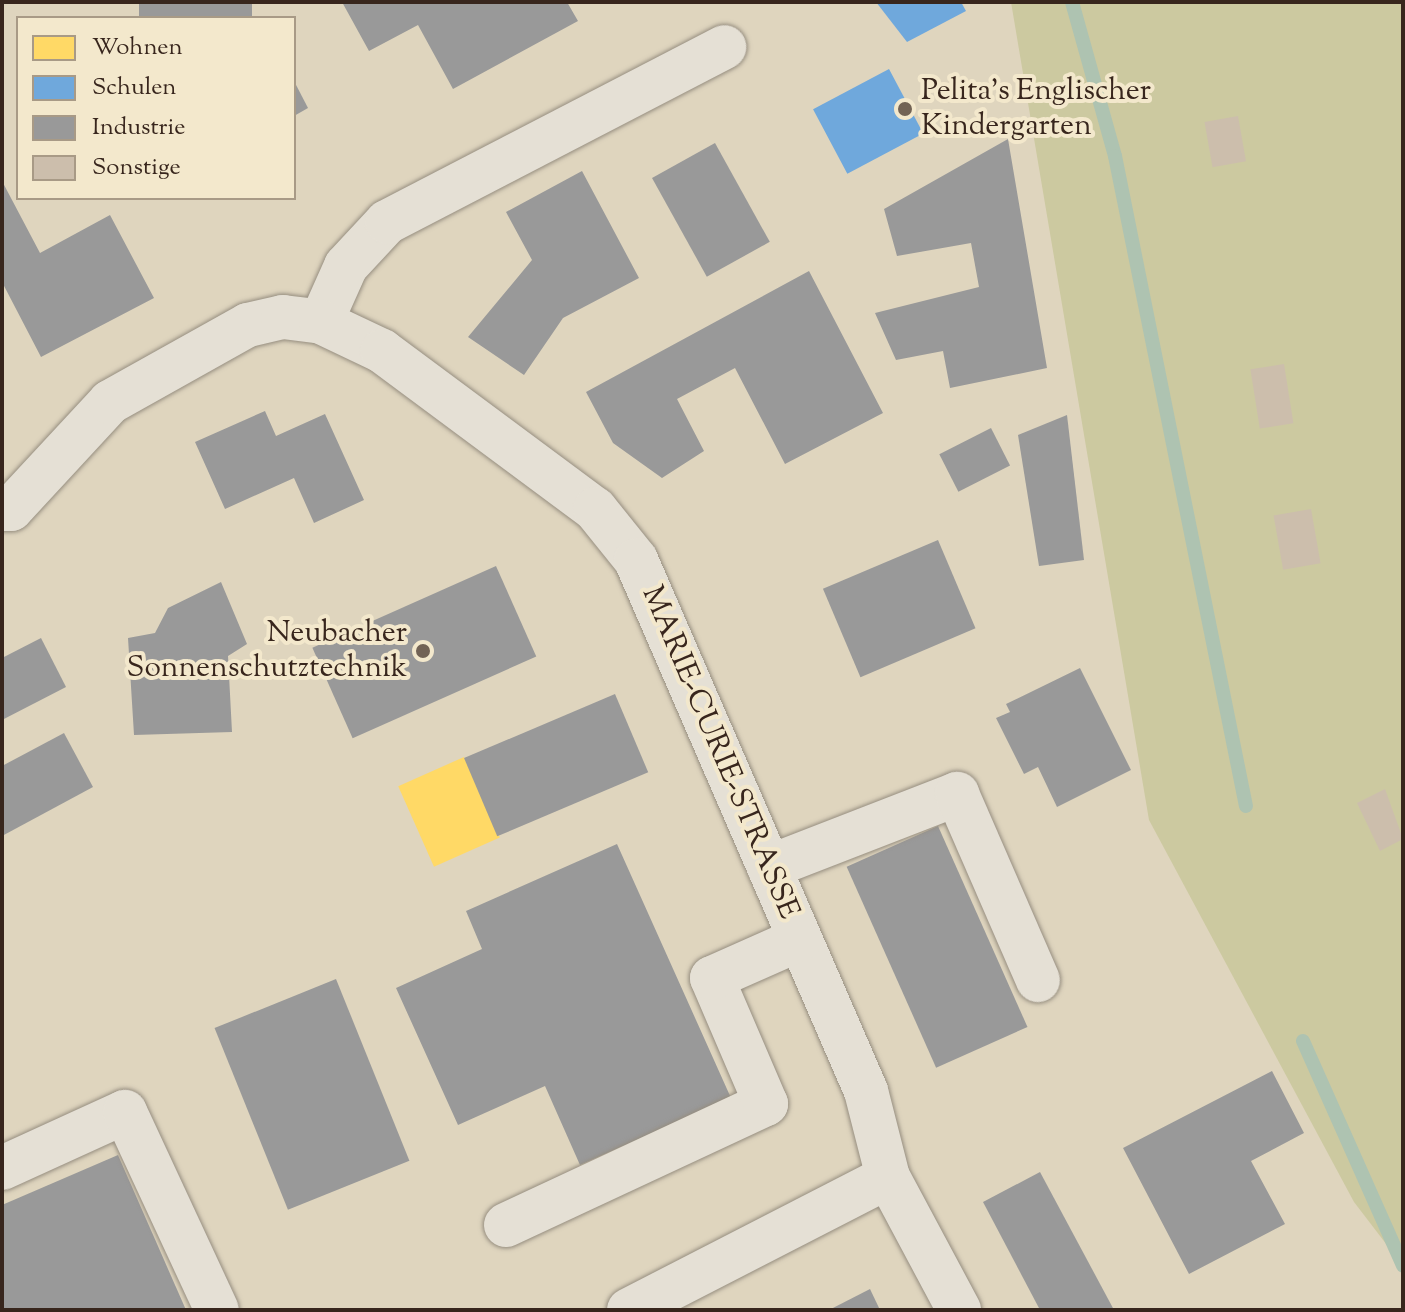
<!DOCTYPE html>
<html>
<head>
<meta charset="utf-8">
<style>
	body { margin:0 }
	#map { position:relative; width:1405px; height:1312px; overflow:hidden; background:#dfd5be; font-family:"Sorts Mill Goudy",serif }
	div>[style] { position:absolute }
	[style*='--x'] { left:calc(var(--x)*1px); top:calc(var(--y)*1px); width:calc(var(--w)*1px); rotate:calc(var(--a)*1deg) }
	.green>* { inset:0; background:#ccc9a0 }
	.homes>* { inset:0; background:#ffd966; transform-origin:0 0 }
	.schools>* { inset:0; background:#6fa8dc; transform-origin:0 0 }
	.industry>* { inset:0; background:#999; transform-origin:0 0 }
	.stream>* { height:14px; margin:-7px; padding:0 7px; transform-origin:7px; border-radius:7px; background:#aec3b1 }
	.building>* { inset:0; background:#ccbeac; transform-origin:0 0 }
	.roads { filter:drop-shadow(0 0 2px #968e80) drop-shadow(0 0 2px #968e80) }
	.minor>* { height:44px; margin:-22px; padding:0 22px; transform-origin:22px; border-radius:22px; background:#e5e0d5 }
	.dots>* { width:22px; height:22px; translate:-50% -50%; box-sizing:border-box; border:4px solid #f3e8cc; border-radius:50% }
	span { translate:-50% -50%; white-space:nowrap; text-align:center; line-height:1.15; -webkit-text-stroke:8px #f3e8cc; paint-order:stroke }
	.poi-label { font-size:30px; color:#38261d }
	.left { translate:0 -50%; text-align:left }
	.right { translate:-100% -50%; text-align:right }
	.street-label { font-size:30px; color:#38261d }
	.frame { position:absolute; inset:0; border:4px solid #38261d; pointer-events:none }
	.legend { position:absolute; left:16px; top:16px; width:280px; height:184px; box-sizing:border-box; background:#f3e8cc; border:2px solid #a89a86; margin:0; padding:10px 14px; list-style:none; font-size:24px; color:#38261d }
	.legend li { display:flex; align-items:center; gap:16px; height:40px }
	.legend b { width:40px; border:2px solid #a89a86 }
</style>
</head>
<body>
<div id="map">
	<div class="green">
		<i style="clip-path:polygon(1011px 2px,1403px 2px,1403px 1266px,1354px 1202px,1149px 820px)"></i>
	</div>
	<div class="homes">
		<i style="left:464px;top:757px;width:88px;height:72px;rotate:66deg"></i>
	</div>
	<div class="schools">
		<i style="clip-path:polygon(876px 2px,961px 2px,966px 11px,907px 42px)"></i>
		<i style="left:889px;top:69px;width:73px;height:86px;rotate:62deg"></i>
	</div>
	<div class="industry">
		<i style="left:139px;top:2px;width:113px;height:18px"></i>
		<i style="clip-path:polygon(342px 2px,567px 2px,578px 21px,453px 89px,418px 25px,369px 51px)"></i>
		<i style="clip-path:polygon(294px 81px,308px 108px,294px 116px)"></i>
		<i style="clip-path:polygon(1008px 139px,1047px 368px,950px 388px,943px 351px,896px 360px,875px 313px,979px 287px,971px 243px,897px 256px,884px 209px)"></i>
		<i style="left:715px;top:143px;width:113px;height:72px;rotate:61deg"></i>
		<i style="clip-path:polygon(582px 171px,639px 278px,563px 318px,524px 375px,468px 337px,532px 260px,506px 212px)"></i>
		<i style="clip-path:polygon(2px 181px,40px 253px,110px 215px,154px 298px,41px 357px,2px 282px)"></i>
		<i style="clip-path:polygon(809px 271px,883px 413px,785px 464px,735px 368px,677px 399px,704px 451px,662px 478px,613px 443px,586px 392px)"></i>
		<i style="clip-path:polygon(265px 411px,276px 436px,325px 414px,364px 500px,314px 523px,294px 478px,225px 509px,195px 442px)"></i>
		<i style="clip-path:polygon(1067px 415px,1084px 560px,1039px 566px,1018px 435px)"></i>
		<i style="left:991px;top:428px;width:42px;height:58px;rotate:63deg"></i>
		<i style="left:938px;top:540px;width:96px;height:125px;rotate:67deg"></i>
		<i style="left:496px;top:566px;width:99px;height:201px;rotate:66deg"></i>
		<i style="clip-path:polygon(221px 582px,247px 644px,228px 656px,232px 732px,134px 735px,128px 638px,155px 633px,168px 608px)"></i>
		<i style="clip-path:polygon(41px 638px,66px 687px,2px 720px,2px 658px)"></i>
		<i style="clip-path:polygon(1080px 668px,1131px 770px,1057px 807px,1038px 767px,1024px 774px,996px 718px,1010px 712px,1006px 704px)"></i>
		<i style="left:615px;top:694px;width:85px;height:164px;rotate:67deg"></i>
		<i style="clip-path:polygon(64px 733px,93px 787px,2px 836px,2px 766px)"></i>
		<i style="left:938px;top:826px;width:220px;height:100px;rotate:66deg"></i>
		<i style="clip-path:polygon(617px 844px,731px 1098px,580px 1165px,545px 1086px,458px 1125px,396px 988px,482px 949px,466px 911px)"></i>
		<i style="left:336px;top:979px;width:196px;height:131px;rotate:68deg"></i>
		<i style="clip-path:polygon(1272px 1071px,1304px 1133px,1251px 1161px,1285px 1224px,1189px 1274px,1123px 1148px)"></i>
		<i style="clip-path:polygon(118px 1155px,186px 1310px,2px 1310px,2px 1205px)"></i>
		<i style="clip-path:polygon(1040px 1172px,1114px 1310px,1040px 1310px,983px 1202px)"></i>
		<i style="clip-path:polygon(870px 1289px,880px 1310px,829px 1310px)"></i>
	</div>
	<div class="stream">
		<i style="--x:1072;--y:2;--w:160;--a:74.4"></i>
		<i style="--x:1115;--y:156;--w:663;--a:78.61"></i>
		<i style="--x:1303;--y:1041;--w:246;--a:66"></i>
	</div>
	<div class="building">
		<i style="left:1238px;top:116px;width:46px;height:34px;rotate:80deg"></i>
		<i style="left:1284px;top:364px;width:60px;height:34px;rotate:81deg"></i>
		<i style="left:1311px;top:509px;width:55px;height:38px;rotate:80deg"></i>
		<i style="clip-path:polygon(1385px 789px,1403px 839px,1380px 851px,1357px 803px)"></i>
	</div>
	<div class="roads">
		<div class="minor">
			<i style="--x:321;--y:322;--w:61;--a:-65.9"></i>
			<i style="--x:346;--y:266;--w:60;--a:-47"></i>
			<i style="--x:387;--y:222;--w:380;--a:-27.4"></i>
			<i style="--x:2;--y:509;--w:9;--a:0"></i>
			<i style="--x:11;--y:509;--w:146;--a:-47.2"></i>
			<i style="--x:110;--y:402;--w:158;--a:-29.2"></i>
			<i style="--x:248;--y:325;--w:36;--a:-13"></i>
			<i style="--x:283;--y:317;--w:38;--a:7"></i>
			<i style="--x:321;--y:322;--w:68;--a:25.4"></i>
			<i style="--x:382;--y:351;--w:265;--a:36.6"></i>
			<i style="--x:595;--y:509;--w:65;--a:51.2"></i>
			<i style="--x:636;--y:560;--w:579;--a:66.58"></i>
			<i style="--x:866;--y:1091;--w:89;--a:75.7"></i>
			<i style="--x:888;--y:1177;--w:151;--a:61.9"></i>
			<i style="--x:769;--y:867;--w:202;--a:-21.2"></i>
			<i style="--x:957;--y:794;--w:203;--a:66.5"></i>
			<i style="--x:2;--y:1168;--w:135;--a:-24.5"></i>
			<i style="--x:125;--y:1112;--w:218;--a:65.1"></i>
			<i style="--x:506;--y:1225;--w:287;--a:-25"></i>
			<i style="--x:766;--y:1104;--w:137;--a:-113.2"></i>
			<i style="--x:712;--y:978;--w:96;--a:-23.9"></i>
			<i style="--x:629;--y:1310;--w:291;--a:-27.2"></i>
		</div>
	</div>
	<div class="dots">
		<i style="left:905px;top:109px;background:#726355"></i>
		<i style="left:423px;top:651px;background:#726355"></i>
	</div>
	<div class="poi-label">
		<span class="left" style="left:921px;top:109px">Pelita's Englischer<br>Kindergarten</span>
		<span class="right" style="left:407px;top:651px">Neubacher<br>Sonnenschutztechnik</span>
	</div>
	<div class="street-label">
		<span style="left:719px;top:753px;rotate:67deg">MARIE-CURIE-STRASSE</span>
	</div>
	<div class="frame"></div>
	<ul class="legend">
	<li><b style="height:22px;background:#ffd966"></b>Wohnen</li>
	<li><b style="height:22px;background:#6fa8dc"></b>Schulen</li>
	<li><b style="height:22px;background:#999"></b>Industrie</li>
	<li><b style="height:22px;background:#ccbeac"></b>Sonstige</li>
	</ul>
</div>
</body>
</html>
